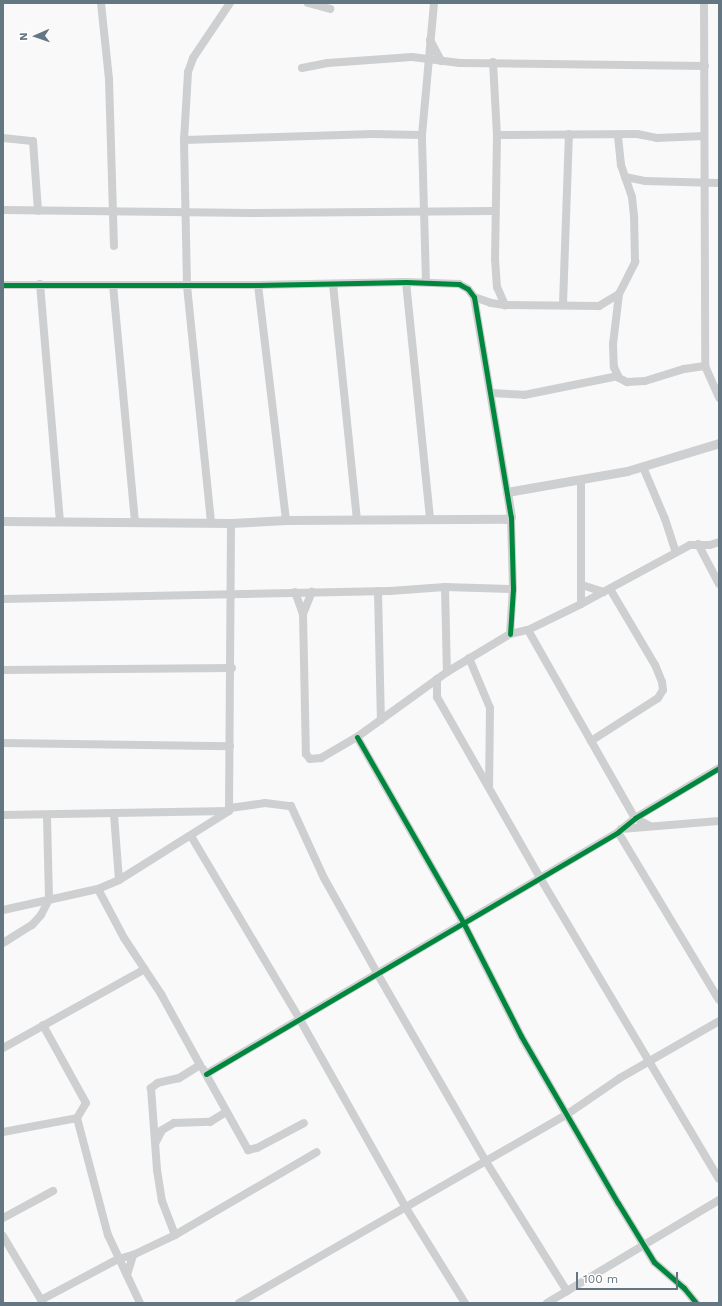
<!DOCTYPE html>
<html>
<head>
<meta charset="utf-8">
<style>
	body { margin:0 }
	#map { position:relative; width:722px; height:1306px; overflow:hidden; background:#f9f9f9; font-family:"Work Sans",sans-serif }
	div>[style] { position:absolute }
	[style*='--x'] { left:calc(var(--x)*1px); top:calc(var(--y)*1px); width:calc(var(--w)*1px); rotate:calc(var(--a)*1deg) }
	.minor>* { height:8px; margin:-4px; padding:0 4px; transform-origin:4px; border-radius:4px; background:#cecfd0 }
	.tertiary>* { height:9px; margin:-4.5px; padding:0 4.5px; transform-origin:4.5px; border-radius:4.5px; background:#cecfd0 }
	.cycleway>* { height:5px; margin:-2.5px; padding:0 2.5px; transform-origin:2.5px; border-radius:2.5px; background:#00873e }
	span { translate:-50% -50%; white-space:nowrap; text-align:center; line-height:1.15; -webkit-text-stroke:4px #fff; paint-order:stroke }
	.frame { position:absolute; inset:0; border:4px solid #657683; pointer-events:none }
	.north { position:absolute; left:16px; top:16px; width:40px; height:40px; -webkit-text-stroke:3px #fff; paint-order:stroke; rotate:268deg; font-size:11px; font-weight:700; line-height:16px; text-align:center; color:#657683 }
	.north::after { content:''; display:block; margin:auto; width:14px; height:18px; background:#657683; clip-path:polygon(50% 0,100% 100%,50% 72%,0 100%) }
	.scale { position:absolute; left:576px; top:1272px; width:102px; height:18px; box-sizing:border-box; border:2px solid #657683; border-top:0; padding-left:5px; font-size:12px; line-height:14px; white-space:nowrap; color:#657683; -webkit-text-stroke:3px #fff; paint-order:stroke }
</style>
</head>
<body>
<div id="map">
	<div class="minor">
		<i style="--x:101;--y:3;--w:76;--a:84"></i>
		<i style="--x:109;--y:79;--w:167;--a:88.3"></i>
		<i style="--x:308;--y:3;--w:23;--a:15"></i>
		<i style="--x:704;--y:3;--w:363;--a:89.8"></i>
		<i style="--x:705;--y:366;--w:35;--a:66"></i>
		<i style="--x:430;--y:40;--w:24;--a:62"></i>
		<i style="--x:493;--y:62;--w:73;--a:86.9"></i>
		<i style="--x:497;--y:135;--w:124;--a:90.9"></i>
		<i style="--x:495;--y:259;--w:28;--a:86"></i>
		<i style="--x:497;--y:287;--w:20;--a:66"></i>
		<i style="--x:302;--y:68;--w:26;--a:-11"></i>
		<i style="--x:328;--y:63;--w:84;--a:-4.1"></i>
		<i style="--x:412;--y:57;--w:48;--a:7.1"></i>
		<i style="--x:460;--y:63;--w:245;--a:0.7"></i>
		<i style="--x:497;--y:135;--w:140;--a:-0.4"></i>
		<i style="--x:637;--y:134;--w:20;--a:11"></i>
		<i style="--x:657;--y:138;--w:47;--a:-2.4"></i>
		<i style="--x:3;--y:138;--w:30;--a:6"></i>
		<i style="--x:33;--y:141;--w:70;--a:85.9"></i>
		<i style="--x:184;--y:140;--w:189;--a:-1.8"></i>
		<i style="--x:373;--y:134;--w:49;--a:1.2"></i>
		<i style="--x:625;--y:177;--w:20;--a:11"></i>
		<i style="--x:645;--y:181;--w:74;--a:1.5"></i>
		<i style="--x:3;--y:210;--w:248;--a:0.7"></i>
		<i style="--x:251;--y:213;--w:243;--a:-0.5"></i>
		<i style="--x:406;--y:282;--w:239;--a:84.2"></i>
		<i style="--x:426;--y:282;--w:147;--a:-91.6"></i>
		<i style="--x:422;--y:135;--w:133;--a:-84.8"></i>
		<i style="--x:40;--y:284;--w:237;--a:85.2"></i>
		<i style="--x:333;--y:284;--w:237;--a:84.2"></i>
		<i style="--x:3;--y:285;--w:255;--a:0"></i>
		<i style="--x:258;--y:285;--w:148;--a:-1.2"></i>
		<i style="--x:406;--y:282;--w:53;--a:2.2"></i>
		<i style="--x:459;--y:284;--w:10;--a:29"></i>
		<i style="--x:468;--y:289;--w:10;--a:53"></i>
		<i style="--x:474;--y:297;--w:198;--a:80.4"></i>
		<i style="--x:113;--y:285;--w:238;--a:84.7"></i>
		<i style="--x:258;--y:285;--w:237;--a:83.2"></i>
		<i style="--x:619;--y:294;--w:50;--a:96.8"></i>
		<i style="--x:613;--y:344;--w:23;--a:88"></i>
		<i style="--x:614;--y:367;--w:12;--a:66"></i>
		<i style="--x:619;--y:378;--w:9;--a:27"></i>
		<i style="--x:627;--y:382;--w:18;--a:-3"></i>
		<i style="--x:645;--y:381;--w:41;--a:-17.1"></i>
		<i style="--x:684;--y:369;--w:21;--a:-8"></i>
		<i style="--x:474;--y:297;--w:18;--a:19"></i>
		<i style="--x:491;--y:303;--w:14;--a:8"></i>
		<i style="--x:505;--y:305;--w:94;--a:0.6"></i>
		<i style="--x:599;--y:306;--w:23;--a:-31"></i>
		<i style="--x:619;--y:294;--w:36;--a:-63"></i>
		<i style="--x:635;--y:262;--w:46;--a:-91.2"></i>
		<i style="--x:634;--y:216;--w:19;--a:-96"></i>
		<i style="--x:632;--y:197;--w:34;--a:-109"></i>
		<i style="--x:621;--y:165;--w:29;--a:-96"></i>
		<i style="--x:563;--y:304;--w:170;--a:-88"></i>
		<i style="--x:491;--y:393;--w:33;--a:3"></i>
		<i style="--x:524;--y:395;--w:96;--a:-11.4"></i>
		<i style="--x:643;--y:467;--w:56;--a:67.1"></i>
		<i style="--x:665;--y:519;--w:35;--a:72"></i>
		<i style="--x:211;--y:522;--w:239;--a:-95.8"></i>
		<i style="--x:187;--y:284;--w:144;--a:-91.2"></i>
		<i style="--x:184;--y:140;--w:68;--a:-86.6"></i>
		<i style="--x:188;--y:72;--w:15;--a:-70"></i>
		<i style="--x:193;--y:58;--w:66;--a:-56.1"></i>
		<i style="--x:698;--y:544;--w:45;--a:62.3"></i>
		<i style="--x:582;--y:585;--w:23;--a:18"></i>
		<i style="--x:445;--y:587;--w:85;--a:88.7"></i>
		<i style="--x:378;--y:591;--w:129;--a:88.7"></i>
		<i style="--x:295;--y:592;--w:23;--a:70"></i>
		<i style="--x:303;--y:614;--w:140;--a:88.8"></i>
		<i style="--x:306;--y:754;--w:6;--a:51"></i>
		<i style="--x:310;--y:759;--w:11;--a:-5"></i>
		<i style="--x:321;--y:758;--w:42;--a:-30.3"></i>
		<i style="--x:357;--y:737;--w:111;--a:-35.8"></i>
		<i style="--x:447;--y:672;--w:74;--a:-31.1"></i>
		<i style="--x:510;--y:634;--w:18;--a:-13"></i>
		<i style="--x:528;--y:630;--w:59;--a:-26.1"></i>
		<i style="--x:581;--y:604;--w:124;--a:-28.4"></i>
		<i style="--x:690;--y:545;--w:20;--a:0"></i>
		<i style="--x:710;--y:545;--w:9;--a:-18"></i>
		<i style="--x:3;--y:599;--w:387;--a:-1.2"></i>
		<i style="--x:390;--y:591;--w:55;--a:-4.2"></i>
		<i style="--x:445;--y:587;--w:68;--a:1.7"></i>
		<i style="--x:581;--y:604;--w:123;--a:-90"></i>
		<i style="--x:303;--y:614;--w:24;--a:-68"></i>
		<i style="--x:528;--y:630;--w:216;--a:60.4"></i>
		<i style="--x:635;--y:818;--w:17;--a:28"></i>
		<i style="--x:510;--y:634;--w:45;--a:-86.2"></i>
		<i style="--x:513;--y:589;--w:72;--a:-91.6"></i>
		<i style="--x:469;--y:658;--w:54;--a:67.2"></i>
		<i style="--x:490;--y:708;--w:77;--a:90.7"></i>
		<i style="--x:3;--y:670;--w:229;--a:-0.5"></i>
		<i style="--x:437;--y:679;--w:18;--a:90"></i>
		<i style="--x:437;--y:697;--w:206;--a:60.3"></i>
		<i style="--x:539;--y:876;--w:352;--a:59.3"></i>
		<i style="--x:357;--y:737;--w:213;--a:60.2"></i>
		<i style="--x:463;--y:922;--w:128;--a:63"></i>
		<i style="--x:521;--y:1036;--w:193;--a:59.9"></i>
		<i style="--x:618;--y:1203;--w:69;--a:58.6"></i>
		<i style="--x:654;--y:1262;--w:40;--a:41"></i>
		<i style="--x:684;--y:1288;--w:19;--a:51"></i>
		<i style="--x:591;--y:741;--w:80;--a:-32.7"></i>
		<i style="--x:658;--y:698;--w:9;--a:-58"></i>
		<i style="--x:663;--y:690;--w:8;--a:-97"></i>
		<i style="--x:662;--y:682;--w:18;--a:-112"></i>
		<i style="--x:655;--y:665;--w:88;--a:-120.6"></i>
		<i style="--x:3;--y:743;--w:227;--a:0.8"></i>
		<i style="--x:230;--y:808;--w:35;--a:-8"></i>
		<i style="--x:265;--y:803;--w:26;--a:7"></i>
		<i style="--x:291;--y:806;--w:79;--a:65.4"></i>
		<i style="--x:324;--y:878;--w:109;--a:60.8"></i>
		<i style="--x:377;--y:973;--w:216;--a:60"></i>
		<i style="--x:485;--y:1160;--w:155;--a:58"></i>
		<i style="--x:3;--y:815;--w:225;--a:-1"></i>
		<i style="--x:114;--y:815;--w:65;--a:85.6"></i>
		<i style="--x:621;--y:829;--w:98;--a:-4.7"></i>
		<i style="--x:618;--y:832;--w:196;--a:59"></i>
		<i style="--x:191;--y:836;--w:212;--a:59.3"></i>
		<i style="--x:299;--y:1018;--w:218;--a:60.6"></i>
		<i style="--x:406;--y:1208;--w:112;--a:58.2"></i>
		<i style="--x:98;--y:889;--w:55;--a:62"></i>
		<i style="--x:124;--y:938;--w:67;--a:56.5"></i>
		<i style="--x:161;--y:994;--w:81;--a:61.2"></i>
		<i style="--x:200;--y:1065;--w:25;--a:148"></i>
		<i style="--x:179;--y:1078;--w:22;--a:167"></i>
		<i style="--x:158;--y:1083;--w:9;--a:144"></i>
		<i style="--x:151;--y:1088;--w:82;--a:85.8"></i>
		<i style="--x:157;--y:1170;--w:31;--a:81"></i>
		<i style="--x:162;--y:1201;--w:36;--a:69"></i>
		<i style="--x:3;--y:910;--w:97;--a:-12.5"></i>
		<i style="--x:98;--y:889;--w:23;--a:-23"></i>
		<i style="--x:119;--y:880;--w:130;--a:-32.1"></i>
		<i style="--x:229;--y:811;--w:288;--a:-89.6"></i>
		<i style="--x:3;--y:943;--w:34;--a:-32"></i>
		<i style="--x:32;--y:925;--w:13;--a:-48"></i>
		<i style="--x:41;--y:915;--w:18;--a:-63"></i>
		<i style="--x:49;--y:899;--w:84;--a:-91.4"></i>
		<i style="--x:3;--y:1048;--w:162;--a:-29.1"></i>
		<i style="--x:203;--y:1069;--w:93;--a:60.9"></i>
		<i style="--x:248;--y:1150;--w:9;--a:-13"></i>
		<i style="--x:257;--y:1148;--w:53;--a:-28"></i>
		<i style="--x:206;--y:1074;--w:478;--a:-30.4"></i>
		<i style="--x:618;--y:832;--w:22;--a:-39"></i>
		<i style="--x:635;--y:818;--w:98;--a:-30.8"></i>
		<i style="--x:77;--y:1118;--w:121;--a:75.2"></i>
		<i style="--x:108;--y:1235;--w:75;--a:64.8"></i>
		<i style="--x:3;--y:1132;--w:75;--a:-10.7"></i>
		<i style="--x:77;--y:1118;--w:17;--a:-59"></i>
		<i style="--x:86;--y:1103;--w:89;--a:-118.9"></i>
		<i style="--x:156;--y:1142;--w:13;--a:-63"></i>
		<i style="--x:162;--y:1130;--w:14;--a:-30"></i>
		<i style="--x:174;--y:1123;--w:36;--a:-2"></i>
		<i style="--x:210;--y:1122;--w:19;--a:-32"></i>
		<i style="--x:3;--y:1218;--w:57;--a:-28.4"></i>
		<i style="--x:3;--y:1236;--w:78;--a:59.2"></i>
		<i style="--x:127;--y:1275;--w:21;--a:-73"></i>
		<i style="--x:41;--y:1300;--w:87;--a:-28"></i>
		<i style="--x:118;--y:1259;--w:16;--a:-15"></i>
		<i style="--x:133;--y:1255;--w:47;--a:-25.5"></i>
		<i style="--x:175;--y:1235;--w:164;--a:-30.3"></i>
		<i style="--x:239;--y:1303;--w:377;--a:-29.9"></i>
		<i style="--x:566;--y:1115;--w:65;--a:-34.4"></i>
		<i style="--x:620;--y:1078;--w:114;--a:-29.9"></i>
		<i style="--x:547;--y:1303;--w:200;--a:-30.9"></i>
	</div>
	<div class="tertiary">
		<i style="--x:3;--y:521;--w:228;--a:0.5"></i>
		<i style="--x:231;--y:523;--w:55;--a:-3.1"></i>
		<i style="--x:286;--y:520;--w:220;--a:-0.3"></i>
		<i style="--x:506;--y:519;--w:5;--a:-22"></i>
		<i style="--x:511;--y:517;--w:25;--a:-99"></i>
		<i style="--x:507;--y:492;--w:122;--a:-9.9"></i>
		<i style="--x:627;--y:471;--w:96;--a:-16.9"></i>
	</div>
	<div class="cycleway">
		<i style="--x:3;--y:285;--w:255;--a:0"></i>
		<i style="--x:258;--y:285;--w:148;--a:-1.2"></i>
		<i style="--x:406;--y:282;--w:53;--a:2.2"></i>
		<i style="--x:459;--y:284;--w:10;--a:29"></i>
		<i style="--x:468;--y:289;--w:10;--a:53"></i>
		<i style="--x:474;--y:297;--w:223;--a:80.5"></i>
		<i style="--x:511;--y:517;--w:72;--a:88.4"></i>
		<i style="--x:513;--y:589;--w:45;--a:93.8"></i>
		<i style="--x:357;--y:737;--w:213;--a:60.2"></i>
		<i style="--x:463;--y:922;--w:128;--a:63"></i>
		<i style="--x:521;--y:1036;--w:193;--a:59.9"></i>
		<i style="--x:618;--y:1203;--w:69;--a:58.6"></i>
		<i style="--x:654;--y:1262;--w:40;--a:41"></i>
		<i style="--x:684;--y:1288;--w:19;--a:51"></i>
		<i style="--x:206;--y:1074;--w:478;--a:-30.4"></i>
		<i style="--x:618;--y:832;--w:22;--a:-39"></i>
		<i style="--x:635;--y:818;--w:98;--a:-30.8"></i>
	</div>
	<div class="frame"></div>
	<div class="north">N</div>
	<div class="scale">100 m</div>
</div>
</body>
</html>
